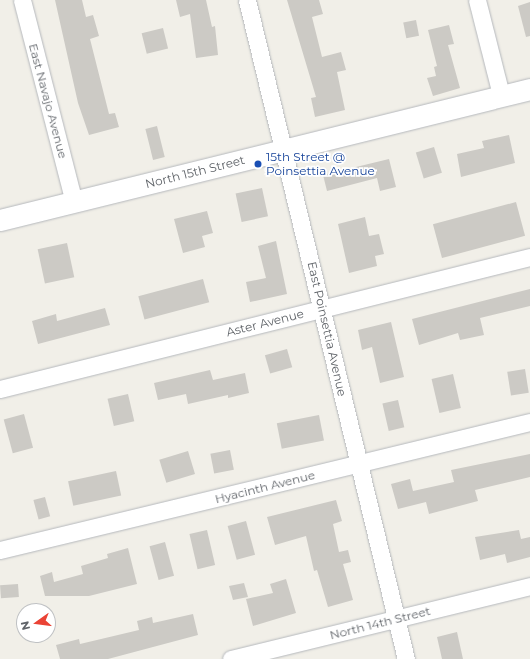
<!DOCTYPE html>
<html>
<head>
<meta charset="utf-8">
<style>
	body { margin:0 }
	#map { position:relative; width:530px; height:659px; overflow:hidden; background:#f1efe8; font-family:Montserrat,sans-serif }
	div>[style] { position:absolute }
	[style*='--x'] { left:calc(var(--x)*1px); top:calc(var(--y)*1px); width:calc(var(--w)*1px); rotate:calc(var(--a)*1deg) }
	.building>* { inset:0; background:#cccac5; transform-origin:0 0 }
	.roads { filter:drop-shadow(0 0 1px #b5b8bc) drop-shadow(0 0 1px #b5b8bc) }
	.minor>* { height:17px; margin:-8.5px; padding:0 8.5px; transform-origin:8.5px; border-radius:8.5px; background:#fff }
	.tertiary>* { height:21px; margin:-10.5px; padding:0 10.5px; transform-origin:10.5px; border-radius:10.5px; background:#fff }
	.dots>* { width:11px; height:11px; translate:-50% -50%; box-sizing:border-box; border:2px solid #fff; border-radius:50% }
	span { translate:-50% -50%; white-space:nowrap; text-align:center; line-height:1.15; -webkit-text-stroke:3.5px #fff; paint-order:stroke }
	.street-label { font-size:12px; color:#5f6368 }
	.transit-label { font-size:12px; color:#164399 }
	.left { translate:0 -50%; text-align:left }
	.north { position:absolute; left:16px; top:603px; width:40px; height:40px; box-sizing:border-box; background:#fff; border:1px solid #bfc1c3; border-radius:50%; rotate:256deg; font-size:11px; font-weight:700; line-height:16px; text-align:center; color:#5f6368 }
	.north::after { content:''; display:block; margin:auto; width:14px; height:18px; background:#ea4335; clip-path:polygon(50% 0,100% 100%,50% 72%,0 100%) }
</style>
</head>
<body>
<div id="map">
	<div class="building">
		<i style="clip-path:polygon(55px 0,82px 0,86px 17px,93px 15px,99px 36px,90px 39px,109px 114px,115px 113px,119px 127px,89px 135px,78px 103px)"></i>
		<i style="clip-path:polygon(176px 0,206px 0,212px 27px,215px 26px,218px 55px,196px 58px,190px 14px,180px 17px)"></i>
		<i style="clip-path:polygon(287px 0,319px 0,323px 14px,312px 17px,322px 57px,341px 52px,346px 70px,337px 72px,345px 110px,315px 117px,311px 98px,316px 97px)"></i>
		<i style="clip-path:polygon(530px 2px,530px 36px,526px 37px,518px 6px)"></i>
		<i style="left:416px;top:20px;width:16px;height:13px;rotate:79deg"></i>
		<i style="clip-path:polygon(449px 25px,454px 44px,448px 45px,460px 88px,433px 96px,427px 78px,436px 76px,434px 67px,437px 66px,428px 30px)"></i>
		<i style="left:163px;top:28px;width:21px;height:22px;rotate:76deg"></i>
		<i style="left:157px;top:126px;width:32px;height:12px;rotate:76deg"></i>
		<i style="clip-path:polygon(509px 135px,515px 163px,461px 177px,457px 154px,484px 148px,482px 141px)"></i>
		<i style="left:434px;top:147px;width:27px;height:19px;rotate:73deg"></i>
		<i style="clip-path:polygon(389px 159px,396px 187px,380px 191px,377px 178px,327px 191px,323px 175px)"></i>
		<i style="left:262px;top:188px;width:29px;height:27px;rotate:78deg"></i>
		<i style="left:516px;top:202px;width:35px;height:86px;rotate:75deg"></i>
		<i style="clip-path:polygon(207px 211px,213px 233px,202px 236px,205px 247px,183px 253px,174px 219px)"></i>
		<i style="clip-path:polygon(365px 217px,369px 236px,379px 234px,384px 254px,375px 256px,377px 266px,349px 273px,338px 224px)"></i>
		<i style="clip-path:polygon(276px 241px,287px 294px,250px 302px,246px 282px,266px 278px,258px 246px)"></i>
		<i style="left:67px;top:243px;width:35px;height:30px;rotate:78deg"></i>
		<i style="left:203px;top:279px;width:24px;height:67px;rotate:75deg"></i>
		<i style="clip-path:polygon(530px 289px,530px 306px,480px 318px,484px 335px,460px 340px,458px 333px,419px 345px,412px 319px)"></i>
		<i style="clip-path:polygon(105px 308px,110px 325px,38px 344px,32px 321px,56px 314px,57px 321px)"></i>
		<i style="clip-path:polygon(391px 322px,404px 377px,380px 383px,372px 347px,362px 350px,358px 330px)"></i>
		<i style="left:287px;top:349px;width:19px;height:23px;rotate:74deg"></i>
		<i style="left:525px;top:369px;width:24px;height:18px;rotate:81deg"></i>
		<i style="clip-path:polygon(210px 370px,213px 380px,245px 373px,249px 393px,228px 398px,228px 395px,188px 404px,186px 394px,158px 400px,154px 383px)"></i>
		<i style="left:453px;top:374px;width:35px;height:22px;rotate:77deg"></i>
		<i style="left:128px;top:394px;width:28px;height:21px;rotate:77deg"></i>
		<i style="left:398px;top:400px;width:28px;height:16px;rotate:77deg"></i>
		<i style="left:24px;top:414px;width:35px;height:21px;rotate:75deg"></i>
		<i style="left:319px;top:415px;width:26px;height:43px;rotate:79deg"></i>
		<i style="left:230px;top:450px;width:20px;height:20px;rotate:79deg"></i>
		<i style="left:188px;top:451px;width:24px;height:30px;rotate:73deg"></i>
		<i style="clip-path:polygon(530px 454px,530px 477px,475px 490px,478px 501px,429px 514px,426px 502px,398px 509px,391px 484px,410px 479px,413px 491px,454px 482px,451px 470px)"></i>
		<i style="left:116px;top:471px;width:25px;height:49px;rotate:78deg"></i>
		<i style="left:45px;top:497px;width:20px;height:12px;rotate:75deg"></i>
		<i style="clip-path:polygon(336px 500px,342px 521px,333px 524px,339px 552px,348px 550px,351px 562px,343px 564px,353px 600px,328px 607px,317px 570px,314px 571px,306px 536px,275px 545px,267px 517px)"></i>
		<i style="left:246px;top:521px;width:35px;height:19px;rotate:75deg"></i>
		<i style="left:207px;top:530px;width:36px;height:18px;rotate:77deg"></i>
		<i style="clip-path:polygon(519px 530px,521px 539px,530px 537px,530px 557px,507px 563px,505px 554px,480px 560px,475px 537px)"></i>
		<i style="left:165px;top:542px;width:35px;height:16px;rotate:75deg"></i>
		<i style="clip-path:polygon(128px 548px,137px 584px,89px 596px,45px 596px,40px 576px,52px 572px,54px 582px,83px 574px,81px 566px,108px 558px,107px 554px)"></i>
		<i style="clip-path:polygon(286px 579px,296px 613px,253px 626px,246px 599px,273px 593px,270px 584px)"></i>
		<i style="clip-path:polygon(244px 583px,248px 597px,233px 600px,229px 586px)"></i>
		<i style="left:18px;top:584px;width:13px;height:18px;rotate:86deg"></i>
		<i style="clip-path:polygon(193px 614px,198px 635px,108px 659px,60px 659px,56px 645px,79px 639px,80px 644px,139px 630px,137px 621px,152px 617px,153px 623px)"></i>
		<i style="clip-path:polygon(457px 632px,463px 659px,442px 659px,437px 637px)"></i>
	</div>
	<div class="roads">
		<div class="minor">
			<i style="--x:22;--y:0;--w:209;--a:75.6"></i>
			<i style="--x:247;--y:0;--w:678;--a:76.44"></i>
			<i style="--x:477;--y:0;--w:98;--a:75.8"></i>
			<i style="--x:0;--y:389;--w:546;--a:-13.99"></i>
			<i style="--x:0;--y:550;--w:545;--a:-13.58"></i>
			<i style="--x:231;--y:659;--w:308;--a:-13.7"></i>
		</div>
		<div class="tertiary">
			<i style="--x:0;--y:220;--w:546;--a:-13.88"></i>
		</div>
	</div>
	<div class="dots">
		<i style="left:258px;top:164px;background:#1a4fb4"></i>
	</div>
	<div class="street-label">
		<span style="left:48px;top:101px;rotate:75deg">East Navajo Avenue</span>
		<span style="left:195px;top:172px;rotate:-14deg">North 15th Street</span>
		<span style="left:265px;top:323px;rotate:-14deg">Aster Avenue</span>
		<span style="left:327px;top:329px;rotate:77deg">East Poinsettia Avenue</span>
		<span style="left:265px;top:487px;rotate:-14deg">Hyacinth Avenue</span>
		<span style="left:380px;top:623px;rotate:-14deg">North 14th Street</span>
	</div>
	<div class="transit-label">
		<span class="left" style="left:266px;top:164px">15th Street @<br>Poinsettia Avenue</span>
	</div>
	<div class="north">N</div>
</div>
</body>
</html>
